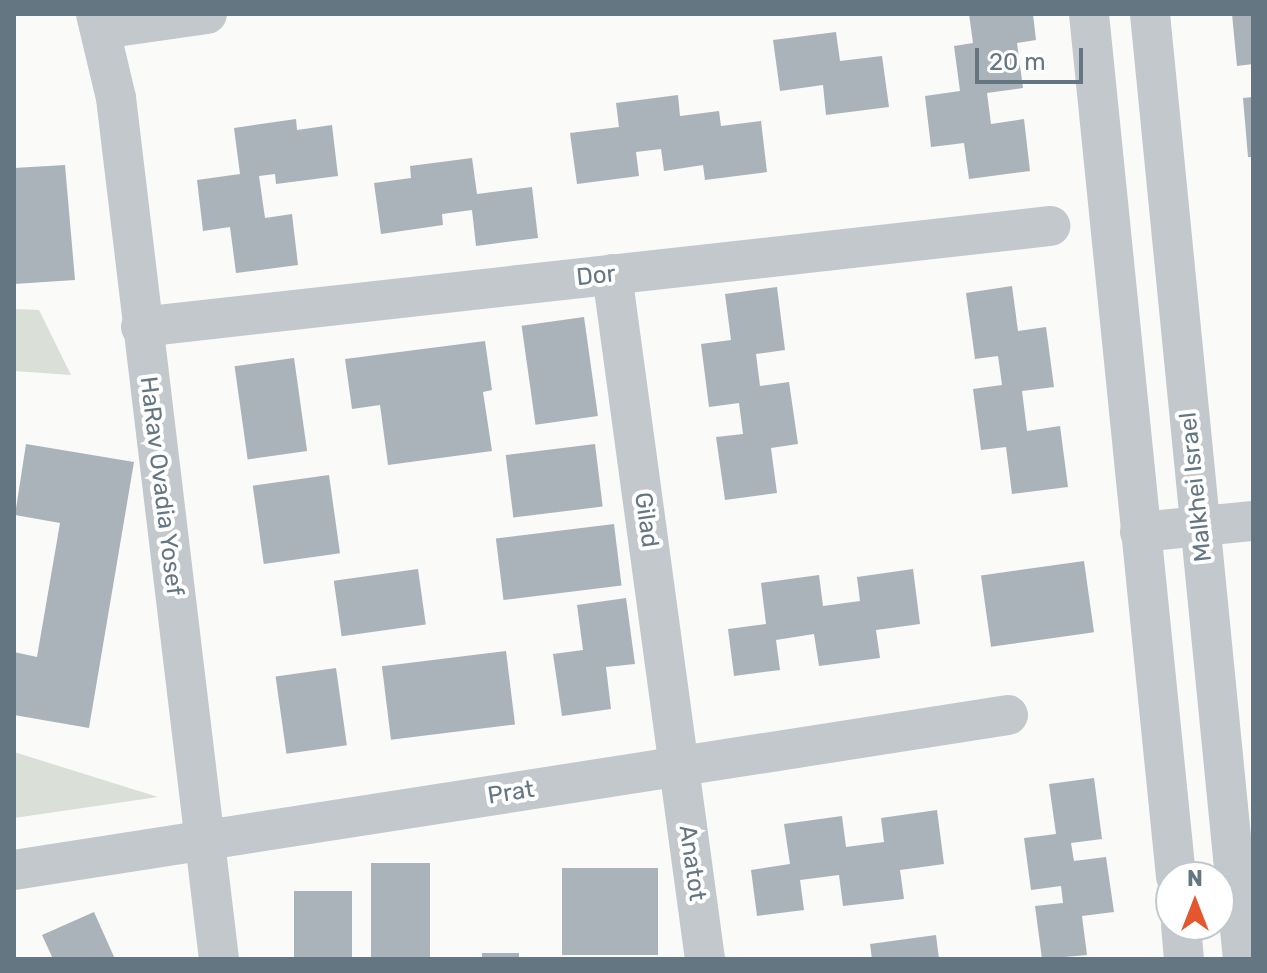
<!DOCTYPE html>
<html>
<head>
<meta charset="utf-8">
<style>
	body { margin:0 }
	#map { position:relative; width:1267px; height:973px; overflow:hidden; background:#fafaf8; font-family:Rubik,sans-serif }
	div>[style] { position:absolute }
	[style*='--x'] { left:calc(var(--x)*1px); top:calc(var(--y)*1px); width:calc(var(--w)*1px); rotate:calc(var(--a)*1deg) }
	.green>* { inset:0; background:#dadfd7 }
	.building>* { inset:0; background:#aab3b9; transform-origin:0 0 }
	.minor>* { height:40px; margin:-20px; padding:0 20px; transform-origin:20px; border-radius:20px; background:#c3c8cc }
	span { translate:-50% -50%; white-space:nowrap; text-align:center; line-height:1.15; -webkit-text-stroke:8px #fff; paint-order:stroke }
	.street-label { font-size:24px; color:#657683 }
	.frame { position:absolute; inset:0; border:16px solid #657683; pointer-events:none }
	.north { position:absolute; left:1155px; top:861px; width:80px; height:80px; box-sizing:border-box; background:#fff; border:2px solid #c1c8cd; border-radius:50%; rotate:0deg; font-size:22px; font-weight:700; line-height:32px; text-align:center; color:#657683 }
	.north::after { content:''; display:block; margin:auto; width:28px; height:36px; background:#e4572e; clip-path:polygon(50% 0,100% 100%,50% 72%,0 100%) }
	.scale { position:absolute; left:975px; top:48px; width:108px; height:36px; box-sizing:border-box; border:4px solid #657683; border-top:0; padding-left:10px; font-size:24px; line-height:28px; white-space:nowrap; color:#657683; -webkit-text-stroke:6px #fff; paint-order:stroke }
</style>
</head>
<body>
<div id="map">
	<div class="green">
		<i style="clip-path:polygon(14px 309px,39px 310px,71px 375px,14px 371px)"></i>
		<i style="clip-path:polygon(14px 752px,158px 797px,14px 818px)"></i>
	</div>
	<div class="building">
		<i style="clip-path:polygon(969px 14px,1033px 14px,1036px 40px,1017px 43px,1023px 88px,987px 93px,991px 124px,1024px 119px,1030px 171px,969px 179px,964px 143px,931px 147px,925px 96px,960px 91px,954px 46px,973px 43px)"></i>
		<i style="clip-path:polygon(1232px 14px,1253px 14px,1253px 64px,1237px 66px)"></i>
		<i style="clip-path:polygon(836px 32px,840px 61px,882px 56px,889px 107px,826px 115px,823px 85px,780px 91px,773px 40px)"></i>
		<i style="clip-path:polygon(678px 95px,680px 116px,719px 111px,721px 126px,761px 121px,767px 172px,705px 180px,703px 165px,664px 171px,661px 149px,636px 152px,639px 176px,577px 184px,570px 133px,619px 127px,616px 103px)"></i>
		<i style="clip-path:polygon(1253px 97px,1253px 157px,1248px 157px,1243px 98px)"></i>
		<i style="clip-path:polygon(296px 119px,297px 130px,332px 125px,338px 176px,276px 184px,275px 174px,259px 176px,265px 218px,292px 214px,298px 265px,236px 273px,230px 227px,203px 231px,197px 180px,240px 174px,234px 128px)"></i>
		<i style="clip-path:polygon(472px 158px,477px 194px,532px 187px,538px 238px,476px 246px,472px 210px,442px 214px,443px 225px,381px 234px,374px 183px,411px 178px,410px 166px)"></i>
		<i style="clip-path:polygon(65px 165px,75px 280px,14px 284px,14px 168px)"></i>
		<i style="clip-path:polygon(1012px 286px,1018px 331px,1046px 327px,1054px 387px,1022px 391px,1027px 431px,1060px 426px,1068px 487px,1012px 494px,1006px 447px,981px 450px,973px 389px,1002px 385px,998px 356px,975px 359px,966px 293px)"></i>
		<i style="clip-path:polygon(777px 287px,785px 350px,756px 354px,760px 386px,789px 382px,798px 444px,771px 448px,777px 493px,725px 500px,716px 437px,743px 434px,739px 403px,709px 407px,701px 344px,731px 340px,725px 294px)"></i>
		<i style="left:584px;top:317px;width:100px;height:63px;rotate:82deg"></i>
		<i style="clip-path:polygon(485px 341px,492px 390px,483px 392px,492px 451px,388px 465px,380px 405px,352px 409px,345px 359px)"></i>
		<i style="left:294px;top:358px;width:94px;height:60px;rotate:82deg"></i>
		<i style="clip-path:polygon(26px 444px,134px 462px,89px 728px,14px 715px,14px 652px,37px 657px,60px 523px,15px 515px)"></i>
		<i style="left:595px;top:444px;width:63px;height:90px;rotate:83deg"></i>
		<i style="left:329px;top:475px;width:79px;height:77px;rotate:82deg"></i>
		<i style="left:614px;top:524px;width:62px;height:119px;rotate:83deg"></i>
		<i style="left:1084px;top:561px;width:72px;height:104px;rotate:82deg"></i>
		<i style="left:418px;top:569px;width:56px;height:85px;rotate:82deg"></i>
		<i style="clip-path:polygon(913px 569px,920px 624px,876px 630px,880px 658px,819px 666px,814px 634px,776px 640px,780px 670px,734px 676px,728px 629px,766px 624px,761px 583px,819px 575px,823px 606px,860px 601px,857px 577px)"></i>
		<i style="clip-path:polygon(626px 598px,635px 664px,606px 667px,611px 709px,562px 716px,553px 654px,583px 650px,577px 605px)"></i>
		<i style="left:506px;top:651px;width:74px;height:125px;rotate:83deg"></i>
		<i style="left:336px;top:668px;width:78px;height:61px;rotate:82deg"></i>
		<i style="clip-path:polygon(1094px 778px,1102px 839px,1071px 843px,1074px 861px,1106px 857px,1114px 912px,1082px 916px,1087px 955px,1042px 959px,1035px 906px,1063px 903px,1061px 886px,1031px 890px,1024px 838px,1056px 834px,1049px 784px)"></i>
		<i style="clip-path:polygon(937px 810px,944px 864px,900px 870px,904px 899px,843px 906px,839px 875px,800px 880px,804px 910px,757px 916px,751px 870px,790px 864px,784px 824px,842px 816px,846px 847px,884px 842px,881px 818px)"></i>
		<i style="left:371px;top:863px;width:59px;height:95px"></i>
		<i style="left:562px;top:868px;width:96px;height:87px"></i>
		<i style="left:294px;top:891px;width:58px;height:68px"></i>
		<i style="clip-path:polygon(94px 912px,115px 959px,53px 959px,42px 935px)"></i>
		<i style="clip-path:polygon(936px 935px,939px 959px,872px 959px,870px 944px)"></i>
		<i style="left:482px;top:953px;width:37px;height:6px"></i>
	</div>
	<div class="minor">
		<i style="--x:96;--y:14;--w:86;--a:76.6"></i>
		<i style="--x:116;--y:98;--w:867;--a:83.18"></i>
		<i style="--x:1089;--y:14;--w:867;--a:84.24"></i>
		<i style="--x:1150;--y:14;--w:950;--a:84.38"></i>
		<i style="--x:102;--y:29;--w:106;--a:-8.1"></i>
		<i style="--x:612;--y:274;--w:691;--a:82.27"></i>
		<i style="--x:141;--y:327;--w:915;--a:-6.34"></i>
		<i style="--x:1140;--y:532;--w:114;--a:-5.6"></i>
		<i style="--x:14;--y:870;--w:1006;--a:-8.86"></i>
		<i style="--x:1181;--y:925;--w:34;--a:85"></i>
	</div>
	<div class="street-label">
		<span style="left:596px;top:276px;rotate:-6deg">Dor</span>
		<span style="left:161px;top:486px;rotate:83deg">HaRav Ovadia Yosef</span>
		<span style="left:1196px;top:487px;rotate:-96deg">Malkhei Israel</span>
		<span style="left:646px;top:520px;rotate:82deg">Gilad</span>
		<span style="left:511px;top:793px;rotate:-9deg">Prat</span>
		<span style="left:692px;top:863px;rotate:82deg">Anatot</span>
	</div>
	<div class="frame"></div>
	<div class="north">N</div>
	<div class="scale">20 m</div>
</div>
</body>
</html>
